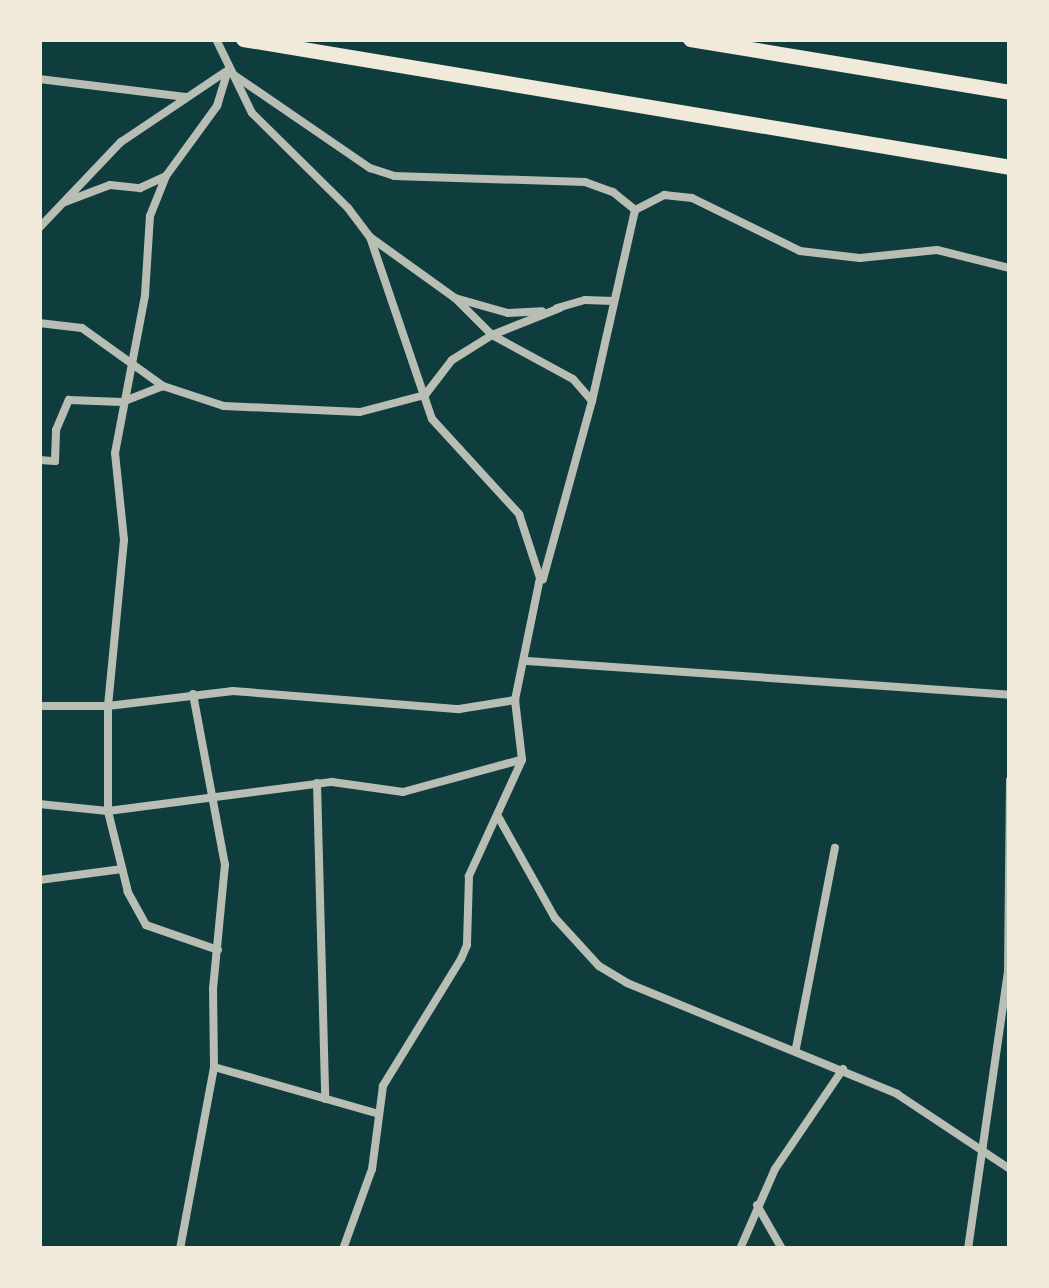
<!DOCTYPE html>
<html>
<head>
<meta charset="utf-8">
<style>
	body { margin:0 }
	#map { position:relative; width:1049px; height:1288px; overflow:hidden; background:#0f3d3e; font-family:Overpass,sans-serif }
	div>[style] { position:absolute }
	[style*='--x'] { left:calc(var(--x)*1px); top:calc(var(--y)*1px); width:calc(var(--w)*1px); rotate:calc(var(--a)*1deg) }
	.minor>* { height:8px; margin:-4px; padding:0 4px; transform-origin:4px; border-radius:4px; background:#b8beb3 }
	.motorway>* { height:15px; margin:-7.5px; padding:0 7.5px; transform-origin:7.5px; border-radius:7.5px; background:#f1e9da }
	span { translate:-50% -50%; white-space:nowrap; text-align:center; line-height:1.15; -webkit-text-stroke:9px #f1e9da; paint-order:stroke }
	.frame { position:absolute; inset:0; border:42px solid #f1e9da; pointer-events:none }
</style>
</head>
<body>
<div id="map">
	<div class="minor">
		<i style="--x:216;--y:39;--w:82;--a:64.1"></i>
		<i style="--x:252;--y:113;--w:135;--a:44.7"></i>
		<i style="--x:348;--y:208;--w:36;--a:53"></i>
		<i style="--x:370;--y:237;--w:192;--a:71.2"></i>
		<i style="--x:432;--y:419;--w:129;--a:47.5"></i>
		<i style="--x:519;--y:514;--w:67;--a:71.8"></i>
		<i style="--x:540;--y:578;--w:125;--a:101.6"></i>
		<i style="--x:515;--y:700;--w:60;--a:83.3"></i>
		<i style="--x:522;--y:760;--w:128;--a:114.6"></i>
		<i style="--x:469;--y:876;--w:69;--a:91.7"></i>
		<i style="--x:467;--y:945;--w:15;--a:113"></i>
		<i style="--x:461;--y:959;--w:149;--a:121.6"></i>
		<i style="--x:383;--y:1086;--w:84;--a:97.5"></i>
		<i style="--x:372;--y:1169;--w:85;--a:109.9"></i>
		<i style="--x:234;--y:75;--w:165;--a:34.4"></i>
		<i style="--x:370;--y:168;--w:25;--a:18"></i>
		<i style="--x:394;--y:176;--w:191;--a:1.8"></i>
		<i style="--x:585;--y:182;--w:30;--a:20"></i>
		<i style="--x:613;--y:192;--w:28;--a:39"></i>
		<i style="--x:39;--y:79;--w:148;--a:7"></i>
		<i style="--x:65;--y:202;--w:48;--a:-20.7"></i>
		<i style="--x:110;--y:185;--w:30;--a:6"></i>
		<i style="--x:140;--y:188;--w:26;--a:-25"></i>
		<i style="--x:39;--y:228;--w:119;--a:-46.4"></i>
		<i style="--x:121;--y:142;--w:125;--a:-33.9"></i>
		<i style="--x:370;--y:237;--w:105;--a:35.7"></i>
		<i style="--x:455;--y:298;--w:55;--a:15.8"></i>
		<i style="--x:508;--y:313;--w:34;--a:-3"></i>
		<i style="--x:455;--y:298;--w:52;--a:45"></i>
		<i style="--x:492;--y:335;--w:92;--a:28.5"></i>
		<i style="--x:573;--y:379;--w:29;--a:49"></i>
		<i style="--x:592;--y:401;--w:185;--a:105.4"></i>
		<i style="--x:557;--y:308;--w:29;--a:-16"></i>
		<i style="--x:585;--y:300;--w:29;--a:2"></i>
		<i style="--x:39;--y:323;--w:43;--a:6.6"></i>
		<i style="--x:82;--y:328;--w:100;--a:35.6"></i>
		<i style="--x:163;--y:386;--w:64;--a:18.2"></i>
		<i style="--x:224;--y:406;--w:136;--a:2.5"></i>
		<i style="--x:360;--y:412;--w:67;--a:-14.7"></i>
		<i style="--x:425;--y:395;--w:44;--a:-52.4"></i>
		<i style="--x:452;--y:360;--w:47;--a:-32"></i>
		<i style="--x:492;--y:335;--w:73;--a:-21.7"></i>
		<i style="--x:592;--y:401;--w:196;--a:-77.3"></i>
		<i style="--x:635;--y:210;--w:33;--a:-27"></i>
		<i style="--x:664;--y:195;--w:28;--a:6"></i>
		<i style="--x:692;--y:198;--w:120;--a:26.1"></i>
		<i style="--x:800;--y:251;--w:60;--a:6.7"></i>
		<i style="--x:860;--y:258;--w:77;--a:-5.9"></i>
		<i style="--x:937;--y:250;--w:75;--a:13.9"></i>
		<i style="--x:39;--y:460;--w:16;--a:4"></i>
		<i style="--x:55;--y:461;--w:31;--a:-88"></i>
		<i style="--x:56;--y:430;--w:33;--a:-67"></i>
		<i style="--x:69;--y:400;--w:53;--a:2.2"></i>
		<i style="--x:122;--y:402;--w:44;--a:-21.3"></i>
		<i style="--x:527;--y:661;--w:484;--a:4"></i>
		<i style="--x:39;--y:706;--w:69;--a:0"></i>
		<i style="--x:108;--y:706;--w:126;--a:-6.8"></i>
		<i style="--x:233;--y:691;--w:227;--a:4.6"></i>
		<i style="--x:459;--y:709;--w:57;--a:-9.1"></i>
		<i style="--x:317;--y:783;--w:316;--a:88.5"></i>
		<i style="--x:39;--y:804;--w:69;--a:5.8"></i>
		<i style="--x:108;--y:811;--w:226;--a:-7.4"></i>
		<i style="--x:332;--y:782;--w:72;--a:8"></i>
		<i style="--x:403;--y:792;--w:121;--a:-15.3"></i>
		<i style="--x:499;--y:818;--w:115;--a:60.8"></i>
		<i style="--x:555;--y:918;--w:65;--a:47.5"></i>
		<i style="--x:599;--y:966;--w:33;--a:31"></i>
		<i style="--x:627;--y:983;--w:292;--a:22.3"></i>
		<i style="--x:897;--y:1094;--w:136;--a:33.6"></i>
		<i style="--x:39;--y:880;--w:84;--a:-7.5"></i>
		<i style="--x:218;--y:950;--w:76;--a:-160.9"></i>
		<i style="--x:146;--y:925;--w:38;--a:-119"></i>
		<i style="--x:128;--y:892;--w:83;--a:-103.9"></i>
		<i style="--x:108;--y:811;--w:105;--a:-90"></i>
		<i style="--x:108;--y:706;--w:167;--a:-84.5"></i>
		<i style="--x:124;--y:540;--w:87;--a:-95.9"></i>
		<i style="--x:115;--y:453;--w:161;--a:-79.2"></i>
		<i style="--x:145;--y:295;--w:79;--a:-86.4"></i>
		<i style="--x:150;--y:216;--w:43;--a:-68.2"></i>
		<i style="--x:166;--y:176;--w:87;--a:-53.9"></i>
		<i style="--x:217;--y:106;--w:38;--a:-73"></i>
		<i style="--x:796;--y:1048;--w:204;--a:-79"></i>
		<i style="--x:214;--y:1067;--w:168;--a:15.9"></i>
		<i style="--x:757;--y:1205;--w:51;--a:60.4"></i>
		<i style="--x:180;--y:1249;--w:185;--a:-79.4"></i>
		<i style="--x:214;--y:1067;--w:78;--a:-90.7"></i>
		<i style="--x:213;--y:989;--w:125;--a:-84.5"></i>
		<i style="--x:225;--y:865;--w:174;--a:-100.6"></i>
		<i style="--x:740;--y:1249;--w:87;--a:-66.4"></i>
		<i style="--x:775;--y:1169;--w:121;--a:-55.8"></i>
		<i style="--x:968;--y:1249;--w:281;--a:-81.8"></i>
		<i style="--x:1008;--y:971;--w:191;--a:-89.4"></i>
	</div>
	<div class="motorway">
		<i style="--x:243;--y:39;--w:778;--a:9.47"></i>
		<i style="--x:690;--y:39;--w:324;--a:9.4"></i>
	</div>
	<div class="frame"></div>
</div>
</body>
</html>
